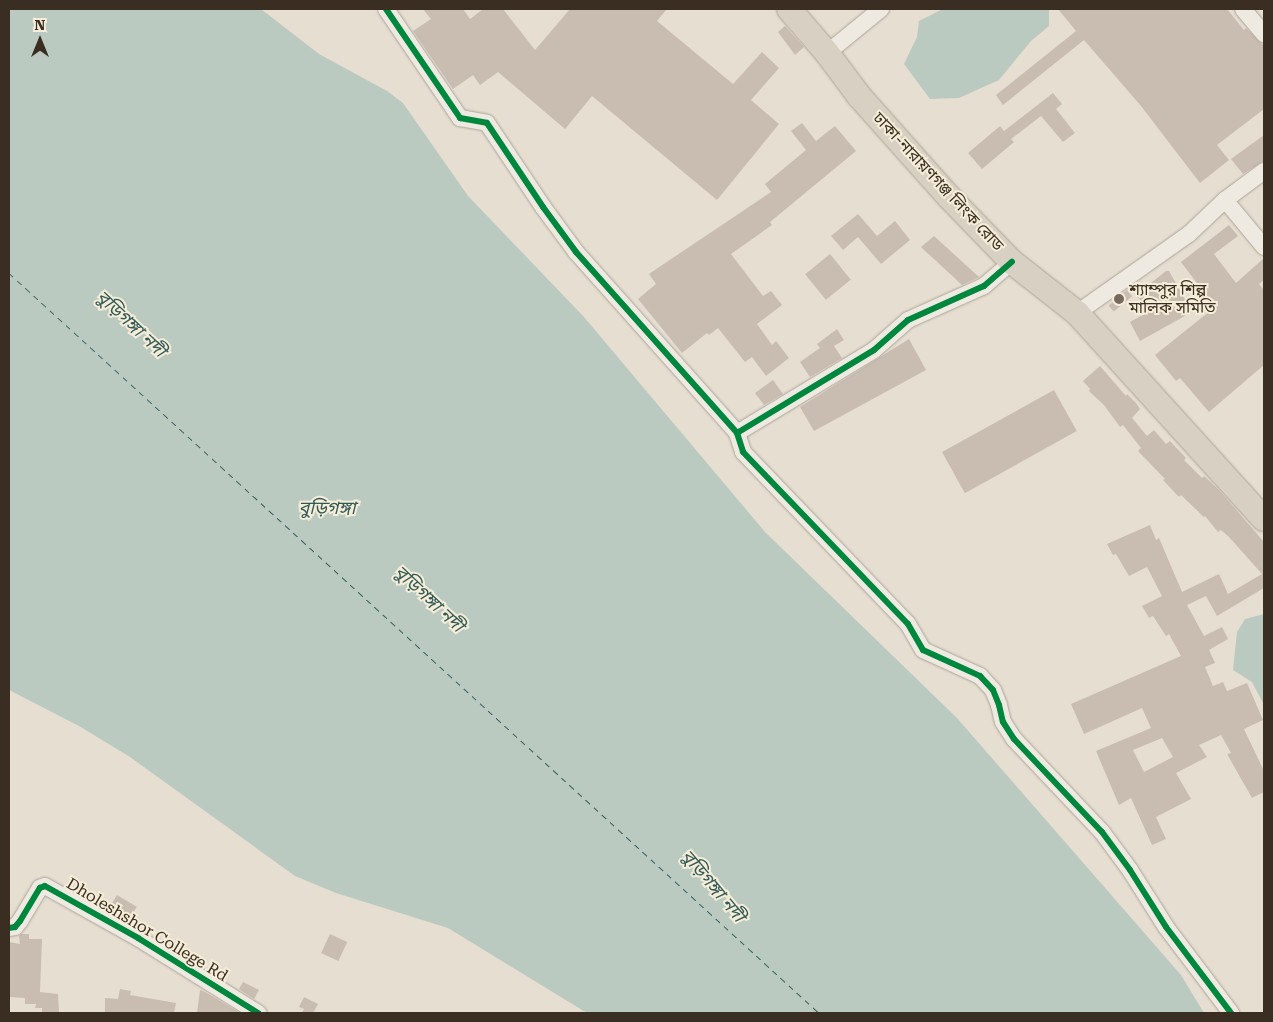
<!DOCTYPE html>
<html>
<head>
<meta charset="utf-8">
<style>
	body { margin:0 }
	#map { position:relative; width:1273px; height:1022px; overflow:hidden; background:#e6ded0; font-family:"Roboto Serif","Noto Sans Bengali",serif }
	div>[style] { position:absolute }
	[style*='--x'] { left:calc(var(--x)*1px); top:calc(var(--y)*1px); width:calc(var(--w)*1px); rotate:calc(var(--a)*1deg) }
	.water>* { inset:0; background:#bbcac1 }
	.ferry>* { height:1px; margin-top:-0.5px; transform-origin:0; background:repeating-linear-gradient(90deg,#305957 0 6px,transparent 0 11px) }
	.building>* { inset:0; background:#c9bdb1; transform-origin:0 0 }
	.roads { filter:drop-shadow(0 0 1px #aba498) drop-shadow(0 0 1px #aba498) }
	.minor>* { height:16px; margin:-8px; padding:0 8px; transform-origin:8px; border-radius:8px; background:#eeeae2 }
	.highway>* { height:24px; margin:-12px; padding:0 12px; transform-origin:12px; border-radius:12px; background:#d8d0c2 }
	.cycleway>* { height:6px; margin:-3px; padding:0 3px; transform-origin:3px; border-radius:3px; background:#00873e }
	.dots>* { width:14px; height:14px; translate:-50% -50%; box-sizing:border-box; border:2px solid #f5edd8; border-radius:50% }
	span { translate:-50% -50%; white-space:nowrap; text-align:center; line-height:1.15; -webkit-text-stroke:4px #f5edd8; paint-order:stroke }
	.street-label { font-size:16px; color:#3a2d21 }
	.poi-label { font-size:16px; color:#3a2d21 }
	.left { translate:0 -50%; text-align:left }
	.water-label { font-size:18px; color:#305957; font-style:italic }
	.frame { position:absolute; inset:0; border:10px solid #3a2d21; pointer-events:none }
	.north { position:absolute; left:15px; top:15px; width:50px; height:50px; -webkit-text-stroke:4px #f5edd8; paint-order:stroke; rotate:0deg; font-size:14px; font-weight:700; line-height:20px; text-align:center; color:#3a2d21 }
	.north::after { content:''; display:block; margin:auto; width:18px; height:22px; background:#3a2d21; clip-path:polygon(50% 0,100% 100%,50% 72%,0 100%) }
</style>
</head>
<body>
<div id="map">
	<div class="water">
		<i style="clip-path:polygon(9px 9px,261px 9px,319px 54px,387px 91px,403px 103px,468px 196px,584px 317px,765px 532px,957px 718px,1181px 975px,1204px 1013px,587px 1013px,448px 928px,336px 893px,295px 876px,130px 757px,79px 726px,9px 690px)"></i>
		<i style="clip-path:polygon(943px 9px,1049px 9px,1049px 26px,1031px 41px,999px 80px,959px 98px,930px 99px,904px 64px,917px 37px,919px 21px)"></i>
		<i style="clip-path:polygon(1264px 614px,1264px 705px,1252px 682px,1233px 670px,1237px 632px,1245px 619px)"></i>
	</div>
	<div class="ferry">
		<i style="--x:9;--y:273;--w:1097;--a:42.41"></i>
	</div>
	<div class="building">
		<i style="clip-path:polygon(423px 9px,463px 9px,470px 19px,483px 9px,503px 9px,535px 50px,570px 9px,667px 9px,657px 21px,733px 84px,762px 52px,779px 68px,751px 100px,779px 124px,717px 200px,592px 96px,565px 129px,498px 72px,480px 85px,473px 75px,453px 89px,413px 31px,431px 19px)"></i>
		<i style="clip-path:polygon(1058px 9px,1227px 9px,1244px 30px,1246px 28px,1264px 46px,1264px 109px,1217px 145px,1229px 160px,1200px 183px,1141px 106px,1084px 40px,1003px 105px,996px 95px,1076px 31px)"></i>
		<i style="clip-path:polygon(785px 26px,804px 47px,795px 55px,778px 32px)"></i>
		<i style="clip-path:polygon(1053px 93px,1062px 104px,1056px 109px,1075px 133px,1063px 142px,1041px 116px,1011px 139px,1014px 142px,982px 169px,968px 153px,1000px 126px,1004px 131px)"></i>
		<i style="clip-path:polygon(802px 123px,816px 141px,835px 126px,856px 151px,770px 222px,772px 225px,731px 254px,763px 296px,771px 291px,782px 305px,757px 324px,772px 345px,776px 341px,789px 358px,766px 376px,752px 357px,745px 362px,718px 328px,709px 335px,707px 333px,682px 353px,638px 299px,656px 284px,649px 274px,771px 192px,765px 184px,806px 150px,791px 131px)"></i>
		<i style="clip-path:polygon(1264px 135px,1264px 161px,1243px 174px,1231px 159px)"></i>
		<i style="clip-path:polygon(858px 214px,877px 236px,895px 221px,910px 240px,881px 264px,858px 237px,843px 250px,831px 236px)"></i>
		<i style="clip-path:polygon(1229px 225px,1238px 236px,1214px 254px,1236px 283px,1264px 258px,1264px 280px,1259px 284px,1264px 290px,1264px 365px,1209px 412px,1180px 378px,1176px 381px,1155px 355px,1215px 307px,1181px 262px)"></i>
		<i style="clip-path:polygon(934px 236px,979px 277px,962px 285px,921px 247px)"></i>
		<i style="left:830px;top:254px;width:33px;height:32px;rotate:51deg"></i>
		<i style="clip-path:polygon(1166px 271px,1169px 271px,1192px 312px,1140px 341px,1130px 322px,1150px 311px,1136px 295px)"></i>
		<i style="left:1127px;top:290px;width:8px;height:24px;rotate:50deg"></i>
		<i style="clip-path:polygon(837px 329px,844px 340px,834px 346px,842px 358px,810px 377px,800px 362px,820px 348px,817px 344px)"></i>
		<i style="clip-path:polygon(909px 339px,926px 370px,814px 431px,800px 407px)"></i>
		<i style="clip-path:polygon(evenodd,1100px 366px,1126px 396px,1127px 394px,1136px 403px,1140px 409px,1132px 418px,1147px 436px,1154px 430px,1166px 444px,1170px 441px,1186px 458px,1184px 460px,1202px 478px,1204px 476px,1219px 490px,1264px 542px,1264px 588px,1217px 616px,1206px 596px,1187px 605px,1204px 636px,1222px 627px,1228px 639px,1209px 650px,1215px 663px,1205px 667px,1213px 686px,1223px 682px,1227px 691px,1247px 683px,1263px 720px,1244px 729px,1264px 771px,1264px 792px,1252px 798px,1227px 754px,1231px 753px,1221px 735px,1199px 745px,1207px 757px,1176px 773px,1191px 799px,1156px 817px,1166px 839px,1152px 845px,1131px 798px,1119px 805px,1096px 751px,1151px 728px,1142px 708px,1084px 734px,1071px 704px,1181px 656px,1169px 634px,1166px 636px,1153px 616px,1149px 618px,1142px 606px,1162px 596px,1147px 567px,1129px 576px,1116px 554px,1113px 555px,1107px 544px,1150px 525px,1156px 540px,1159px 538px,1182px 592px,1219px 574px,1228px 594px,1262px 574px,1229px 537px,1221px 530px,1218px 532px,1205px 516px,1204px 517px,1181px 495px,1179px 497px,1163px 480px,1165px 479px,1138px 451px,1141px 448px,1123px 425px,1120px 427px,1104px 405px,1089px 391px,1090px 389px,1083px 381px,1100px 366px,1162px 738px,1173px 757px,1144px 772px,1133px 750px,1162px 738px)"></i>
		<i style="clip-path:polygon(773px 380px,783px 394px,764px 405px,755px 393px)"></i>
		<i style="left:1054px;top:390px;width:47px;height:128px;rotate:61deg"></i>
		<i style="left:117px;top:895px;width:23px;height:16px;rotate:31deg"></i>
		<i style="clip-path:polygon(21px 934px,29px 934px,29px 939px,42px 939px,40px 992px,58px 994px,59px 1013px,42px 1013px,42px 1008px,35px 1008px,36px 1004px,25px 1004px,25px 998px,9px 997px,9px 942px,20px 944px,19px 936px)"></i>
		<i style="left:330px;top:934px;width:19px;height:21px;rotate:25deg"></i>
		<i style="clip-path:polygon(243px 982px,259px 990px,254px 999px,239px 989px)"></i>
		<i style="clip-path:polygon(120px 989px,131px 991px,130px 995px,176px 1003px,174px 1013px,105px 1013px,105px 998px,118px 999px)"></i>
		<i style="clip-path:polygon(200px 990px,205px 992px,240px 1013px,197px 1013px)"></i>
		<i style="clip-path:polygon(304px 997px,318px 1004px,313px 1013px,302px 1013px,304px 1009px,299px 1007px)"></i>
	</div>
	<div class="roads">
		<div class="minor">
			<i style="--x:386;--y:9;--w:132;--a:55.8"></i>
			<i style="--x:460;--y:118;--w:27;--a:10"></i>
			<i style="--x:487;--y:123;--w:101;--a:56.3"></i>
			<i style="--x:543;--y:207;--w:56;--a:53.7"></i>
			<i style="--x:576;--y:252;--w:242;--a:48.3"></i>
			<i style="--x:737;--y:433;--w:20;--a:72"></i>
			<i style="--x:743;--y:452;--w:238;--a:46.2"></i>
			<i style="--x:908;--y:624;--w:30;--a:60"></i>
			<i style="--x:923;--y:650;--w:63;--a:24.5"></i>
			<i style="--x:980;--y:676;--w:19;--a:47"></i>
			<i style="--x:993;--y:690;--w:16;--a:68"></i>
			<i style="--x:999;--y:705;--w:17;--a:77"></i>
			<i style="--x:1003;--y:722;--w:20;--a:57"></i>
			<i style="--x:1014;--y:739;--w:128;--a:46.6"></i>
			<i style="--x:1102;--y:832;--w:47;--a:53.6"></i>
			<i style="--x:1130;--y:870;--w:67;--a:57.7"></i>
			<i style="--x:1166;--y:927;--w:108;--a:52.9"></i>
			<i style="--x:1243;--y:9;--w:33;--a:50"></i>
			<i style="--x:827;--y:53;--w:70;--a:-39.2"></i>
			<i style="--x:1225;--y:200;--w:61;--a:50.3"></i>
			<i style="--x:1077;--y:313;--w:137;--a:-35.2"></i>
			<i style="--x:1189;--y:234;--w:50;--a:-43.4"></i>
			<i style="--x:1225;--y:200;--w:49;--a:-36.6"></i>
			<i style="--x:737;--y:433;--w:160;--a:-31.2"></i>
			<i style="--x:874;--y:350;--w:45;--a:-41.4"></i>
			<i style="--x:908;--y:320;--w:83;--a:-24.1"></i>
			<i style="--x:984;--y:286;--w:37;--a:-41"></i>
			<i style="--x:9;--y:928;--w:6;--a:-9"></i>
			<i style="--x:15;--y:927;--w:8;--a:-50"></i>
			<i style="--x:20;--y:921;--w:39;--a:-59"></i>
			<i style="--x:40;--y:888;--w:5;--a:-22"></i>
			<i style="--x:45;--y:886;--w:107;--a:29.2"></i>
			<i style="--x:138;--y:938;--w:142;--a:32"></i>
		</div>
		<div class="highway">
			<i style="--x:789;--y:9;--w:58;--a:49.2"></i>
			<i style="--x:827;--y:53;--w:54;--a:53.3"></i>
			<i style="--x:859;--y:96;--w:134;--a:48.3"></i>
			<i style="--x:948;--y:196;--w:92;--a:45.9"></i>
			<i style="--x:1012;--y:262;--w:83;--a:38.1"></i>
			<i style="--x:1077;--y:313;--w:278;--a:47.8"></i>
		</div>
	</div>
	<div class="cycleway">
		<i style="--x:386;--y:9;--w:132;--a:55.8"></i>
		<i style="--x:460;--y:118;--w:27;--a:10"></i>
		<i style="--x:487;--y:123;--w:101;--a:56.3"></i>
		<i style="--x:543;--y:207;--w:56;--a:53.7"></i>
		<i style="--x:576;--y:252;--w:242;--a:48.3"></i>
		<i style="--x:737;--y:433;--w:20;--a:72"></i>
		<i style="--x:743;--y:452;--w:238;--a:46.2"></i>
		<i style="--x:908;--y:624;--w:30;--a:60"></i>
		<i style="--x:923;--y:650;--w:63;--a:24.5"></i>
		<i style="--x:980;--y:676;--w:19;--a:47"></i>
		<i style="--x:993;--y:690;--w:16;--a:68"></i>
		<i style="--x:999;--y:705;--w:17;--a:77"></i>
		<i style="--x:1003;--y:722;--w:20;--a:57"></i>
		<i style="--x:1014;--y:739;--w:128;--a:46.6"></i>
		<i style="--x:1102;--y:832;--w:47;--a:53.6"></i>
		<i style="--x:1130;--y:870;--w:67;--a:57.7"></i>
		<i style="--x:1166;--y:927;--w:108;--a:52.9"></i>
		<i style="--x:737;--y:433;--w:160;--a:-31.2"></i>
		<i style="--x:874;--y:350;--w:45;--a:-41.4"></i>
		<i style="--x:908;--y:320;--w:83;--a:-24.1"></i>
		<i style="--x:984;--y:286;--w:37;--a:-41"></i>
		<i style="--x:9;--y:928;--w:6;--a:-9"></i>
		<i style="--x:15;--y:927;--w:8;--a:-50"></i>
		<i style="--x:20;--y:921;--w:39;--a:-59"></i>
		<i style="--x:40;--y:888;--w:5;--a:-22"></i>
		<i style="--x:45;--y:886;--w:107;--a:29.2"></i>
		<i style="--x:138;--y:938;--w:142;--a:32"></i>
	</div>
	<div class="dots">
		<i style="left:1119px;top:299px;background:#766b5e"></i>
	</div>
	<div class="street-label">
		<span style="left:938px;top:182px;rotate:47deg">ঢাকা-নারায়ণগঞ্জ লিংক রোড</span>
		<span style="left:147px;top:930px;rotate:31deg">Dholeshshor College Rd</span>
	</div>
	<div class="poi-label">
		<span class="left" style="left:1129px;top:299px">শ্যাম্পুর শিল্প<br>মালিক সমিতি</span>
	</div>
	<div class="water-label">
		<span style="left:131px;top:324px;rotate:43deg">বুড়িগঙ্গা নদী</span>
		<span style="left:327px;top:508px">বুড়িগঙ্গা</span>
		<span style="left:429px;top:599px;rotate:43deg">বুড়িগঙ্গা নদী</span>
		<span style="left:713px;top:886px;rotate:50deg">বুড়িগঙ্গা নদী</span>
	</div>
	<div class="frame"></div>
	<div class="north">N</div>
</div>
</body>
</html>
